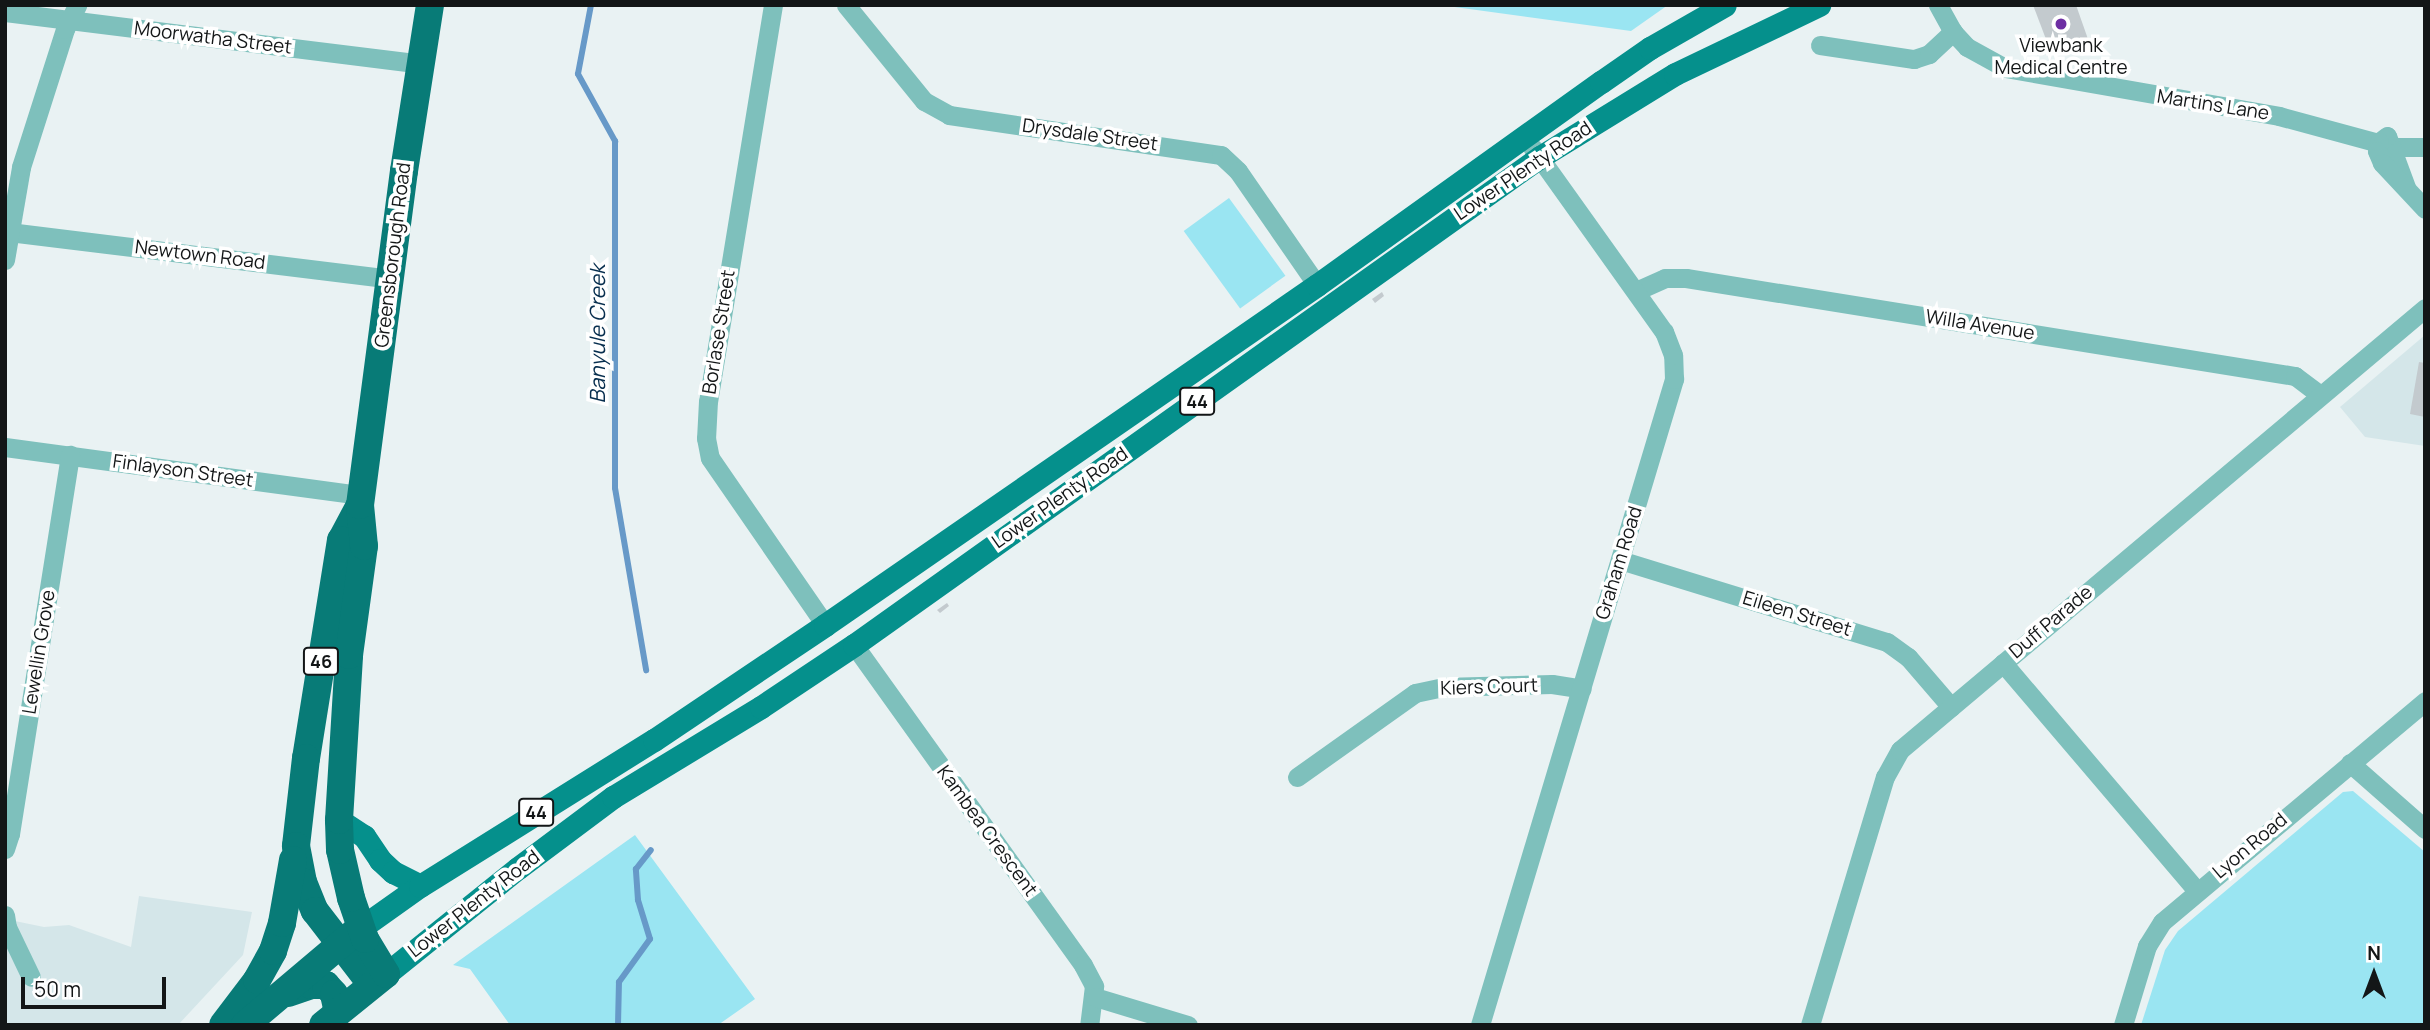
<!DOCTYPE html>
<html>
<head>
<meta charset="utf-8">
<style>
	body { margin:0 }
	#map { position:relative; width:2430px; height:1030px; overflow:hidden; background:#e9f2f3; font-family:Manrope,sans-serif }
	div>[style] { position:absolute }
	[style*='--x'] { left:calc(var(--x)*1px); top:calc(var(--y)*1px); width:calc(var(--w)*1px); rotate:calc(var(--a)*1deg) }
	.built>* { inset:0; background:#d4e6e9 }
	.green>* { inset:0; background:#9ae5f2; transform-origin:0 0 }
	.stream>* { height:6px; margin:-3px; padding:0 3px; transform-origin:3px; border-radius:3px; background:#6799c8 }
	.building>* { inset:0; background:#c3cace }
	.minor>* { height:19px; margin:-9.5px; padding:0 9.5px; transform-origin:9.5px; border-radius:9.5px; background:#7ec0bc }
	.major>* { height:23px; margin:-11.5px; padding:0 11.5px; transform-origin:11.5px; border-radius:11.5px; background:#05908c }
	.highway>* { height:28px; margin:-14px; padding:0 14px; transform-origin:14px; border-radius:14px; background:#087b77 }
	.dots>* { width:19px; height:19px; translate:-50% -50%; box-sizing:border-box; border:4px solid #fff; border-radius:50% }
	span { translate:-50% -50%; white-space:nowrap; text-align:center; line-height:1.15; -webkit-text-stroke:7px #fff; paint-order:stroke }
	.shield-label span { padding:2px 5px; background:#fff; border:2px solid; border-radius:5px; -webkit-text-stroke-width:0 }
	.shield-label { font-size:18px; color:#131617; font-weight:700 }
	.street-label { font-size:19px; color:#131617 }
	.poi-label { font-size:19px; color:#131617 }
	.water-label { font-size:21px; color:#072e4e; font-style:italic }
	.frame { position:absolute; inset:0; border:7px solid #131617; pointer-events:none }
	.north { position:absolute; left:2339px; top:939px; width:70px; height:70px; -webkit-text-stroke:5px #fff; paint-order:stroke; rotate:0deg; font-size:19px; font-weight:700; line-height:28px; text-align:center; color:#131617 }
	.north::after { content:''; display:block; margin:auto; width:24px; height:32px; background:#131617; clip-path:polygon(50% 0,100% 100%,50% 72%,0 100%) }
	.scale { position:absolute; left:21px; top:977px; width:145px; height:32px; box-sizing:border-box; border:4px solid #131617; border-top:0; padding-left:9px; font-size:21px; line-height:24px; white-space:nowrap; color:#131617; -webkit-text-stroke:5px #fff; paint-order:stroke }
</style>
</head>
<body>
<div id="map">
	<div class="built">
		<i style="clip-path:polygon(2425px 335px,2425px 446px,2365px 437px,2340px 407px)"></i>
		<i style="clip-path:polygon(139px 896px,252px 912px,243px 955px,178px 1025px,5px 1025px,5px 919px,44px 927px,69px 925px,131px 947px)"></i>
	</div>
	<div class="green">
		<i style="clip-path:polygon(1440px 5px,1668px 5px,1631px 31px)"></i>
		<i style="left:1229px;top:198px;width:96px;height:56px;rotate:54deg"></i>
		<i style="clip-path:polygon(2353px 791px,2425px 852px,2425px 1025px,2141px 1025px,2165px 950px,2178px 931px,2343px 792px)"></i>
		<i style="clip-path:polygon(635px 835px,755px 999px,718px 1025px,510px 1025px,470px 969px,453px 965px)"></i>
	</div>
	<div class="stream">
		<i style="--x:591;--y:5;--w:70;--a:100.7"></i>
		<i style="--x:578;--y:74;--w:77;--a:61.1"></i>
		<i style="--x:615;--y:141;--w:347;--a:90"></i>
		<i style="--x:615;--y:488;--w:185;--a:80.3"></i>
		<i style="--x:618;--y:1025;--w:43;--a:-88.7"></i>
		<i style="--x:619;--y:982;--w:53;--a:-54.2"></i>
		<i style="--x:650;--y:939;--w:41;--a:-107.1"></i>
		<i style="--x:638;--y:900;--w:31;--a:-94"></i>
		<i style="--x:636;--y:869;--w:24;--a:-52"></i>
	</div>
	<div class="building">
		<i style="clip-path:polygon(2033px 5px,2076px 5px,2089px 42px,2052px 55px)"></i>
		<i style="clip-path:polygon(1382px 292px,1384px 296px,1375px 303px,1372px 299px)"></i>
		<i style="clip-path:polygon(2419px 362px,2425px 363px,2425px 417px,2410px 414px)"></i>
		<i style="clip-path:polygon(947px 603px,949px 606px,940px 613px,937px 610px)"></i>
	</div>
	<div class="minor">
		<i style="--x:773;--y:5;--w:401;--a:99.3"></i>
		<i style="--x:708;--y:401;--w:37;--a:93"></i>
		<i style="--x:706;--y:438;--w:20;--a:79"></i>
		<i style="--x:710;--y:458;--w:203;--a:55.4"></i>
		<i style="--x:846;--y:5;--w:124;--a:50.9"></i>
		<i style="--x:924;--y:101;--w:29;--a:29"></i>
		<i style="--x:949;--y:115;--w:275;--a:8.4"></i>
		<i style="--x:1221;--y:155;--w:23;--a:43"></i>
		<i style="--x:1238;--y:171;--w:139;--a:55.3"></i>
		<i style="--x:1938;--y:5;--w:31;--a:61"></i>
		<i style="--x:1953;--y:32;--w:21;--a:47"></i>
		<i style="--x:1967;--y:47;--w:43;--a:28.9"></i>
		<i style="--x:2005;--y:68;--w:278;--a:9.9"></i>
		<i style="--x:2279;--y:116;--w:118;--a:15.2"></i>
		<i style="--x:2393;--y:147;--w:32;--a:0"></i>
		<i style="--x:5;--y:12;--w:419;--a:7.1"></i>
		<i style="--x:1820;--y:45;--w:95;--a:8.5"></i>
		<i style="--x:1914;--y:59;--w:16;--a:-18"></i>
		<i style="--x:1929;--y:54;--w:33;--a:-43"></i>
		<i style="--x:2406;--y:187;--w:54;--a:-110.4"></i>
		<i style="--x:2387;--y:136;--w:10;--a:143"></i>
		<i style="--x:2379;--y:142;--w:9;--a:103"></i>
		<i style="--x:2377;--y:151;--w:13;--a:67"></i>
		<i style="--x:2382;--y:163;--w:63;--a:46.9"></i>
		<i style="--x:9;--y:232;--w:385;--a:7"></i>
		<i style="--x:5;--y:260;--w:94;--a:-80.2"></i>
		<i style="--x:21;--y:167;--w:145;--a:-72.3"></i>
		<i style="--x:65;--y:29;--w:27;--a:-63"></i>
		<i style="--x:1636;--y:291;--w:32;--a:-24"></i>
		<i style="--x:1665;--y:278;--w:21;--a:0"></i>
		<i style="--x:1686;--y:278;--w:617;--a:9.14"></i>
		<i style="--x:2295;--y:376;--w:31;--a:37"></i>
		<i style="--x:5;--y:447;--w:359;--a:7.7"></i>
		<i style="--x:1620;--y:560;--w:279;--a:17.1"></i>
		<i style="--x:1887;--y:642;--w:26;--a:36"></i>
		<i style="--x:1908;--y:657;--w:66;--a:49.3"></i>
		<i style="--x:854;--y:645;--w:393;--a:54.4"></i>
		<i style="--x:1083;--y:965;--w:24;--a:62"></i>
		<i style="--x:1094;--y:986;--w:39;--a:97"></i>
		<i style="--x:2003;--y:663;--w:299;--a:49.6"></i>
		<i style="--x:2350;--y:763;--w:100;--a:41.3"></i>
		<i style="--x:1297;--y:777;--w:145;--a:-35.4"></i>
		<i style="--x:1415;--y:693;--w:29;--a:-12"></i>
		<i style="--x:1443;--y:687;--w:109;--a:-1.6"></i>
		<i style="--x:1552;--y:684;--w:30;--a:9"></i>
		<i style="--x:5;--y:849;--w:16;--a:-72"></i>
		<i style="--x:10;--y:834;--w:384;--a:-81"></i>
		<i style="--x:5;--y:915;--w:12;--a:81"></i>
		<i style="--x:7;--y:927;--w:55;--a:64.4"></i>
		<i style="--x:1095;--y:997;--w:97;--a:16.8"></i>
		<i style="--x:1480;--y:1025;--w:675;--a:-73.28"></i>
		<i style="--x:1674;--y:379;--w:24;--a:-92"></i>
		<i style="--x:1673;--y:355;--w:25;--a:-111"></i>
		<i style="--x:1664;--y:332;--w:227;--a:-125.5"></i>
		<i style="--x:1810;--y:1025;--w:259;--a:-73.2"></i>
		<i style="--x:1885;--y:777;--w:31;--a:-61"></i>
		<i style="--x:1900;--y:750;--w:686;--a:-40.09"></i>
		<i style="--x:2123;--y:1025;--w:83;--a:-73.1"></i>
		<i style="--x:2147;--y:946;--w:28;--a:-58"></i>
		<i style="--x:2162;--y:922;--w:344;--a:-40"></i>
	</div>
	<div class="major">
		<i style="--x:339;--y:820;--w:30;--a:33"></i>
		<i style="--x:364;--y:836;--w:29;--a:56"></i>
		<i style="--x:380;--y:860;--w:18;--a:43"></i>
		<i style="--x:393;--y:872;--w:30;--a:27"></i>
		<i style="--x:362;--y:927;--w:71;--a:-35.3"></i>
		<i style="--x:420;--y:886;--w:276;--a:-32"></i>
		<i style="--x:654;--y:740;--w:206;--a:-33.9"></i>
		<i style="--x:825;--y:625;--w:598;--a:-34.65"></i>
		<i style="--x:1317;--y:285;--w:349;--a:-35.6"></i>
		<i style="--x:1601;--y:82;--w:60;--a:-34.8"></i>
		<i style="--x:1650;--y:48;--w:86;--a:-29.8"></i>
		<i style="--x:386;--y:974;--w:169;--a:-38.8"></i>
		<i style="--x:518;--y:868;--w:119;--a:-36.8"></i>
		<i style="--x:613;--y:797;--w:173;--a:-31.3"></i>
		<i style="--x:761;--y:707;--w:112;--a:-33.7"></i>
		<i style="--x:854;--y:645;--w:842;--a:-35.43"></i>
		<i style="--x:1540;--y:157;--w:158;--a:-31.6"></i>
		<i style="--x:1675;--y:74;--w:160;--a:-25.6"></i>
	</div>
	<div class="highway">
		<i style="--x:360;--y:505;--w:40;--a:118"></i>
		<i style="--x:341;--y:540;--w:221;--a:99.1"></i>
		<i style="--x:306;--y:758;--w:89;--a:96.5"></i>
		<i style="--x:296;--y:846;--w:37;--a:79"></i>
		<i style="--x:303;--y:882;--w:31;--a:68"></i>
		<i style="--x:315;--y:911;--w:93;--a:52.4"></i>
		<i style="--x:288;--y:993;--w:24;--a:-19"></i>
		<i style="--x:311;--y:985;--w:15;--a:0"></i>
		<i style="--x:326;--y:985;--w:12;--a:48"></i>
		<i style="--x:334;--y:994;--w:19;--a:78"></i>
		<i style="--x:223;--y:1025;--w:56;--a:-52.9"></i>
		<i style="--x:257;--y:980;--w:33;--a:-61"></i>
		<i style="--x:273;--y:951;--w:29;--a:-72"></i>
		<i style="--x:282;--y:923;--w:64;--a:-80.1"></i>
		<i style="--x:245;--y:1025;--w:143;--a:-40.2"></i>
		<i style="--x:323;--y:1025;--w:81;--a:-39"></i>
		<i style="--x:386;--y:974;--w:41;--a:-121"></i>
		<i style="--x:365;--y:939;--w:43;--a:-108.9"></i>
		<i style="--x:351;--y:898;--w:49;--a:-102.9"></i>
		<i style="--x:340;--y:850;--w:30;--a:-92"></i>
		<i style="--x:339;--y:820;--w:165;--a:-86.5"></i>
		<i style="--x:349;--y:655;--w:110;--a:-82.2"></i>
		<i style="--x:364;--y:546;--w:41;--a:-95.6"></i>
		<i style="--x:360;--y:505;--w:337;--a:-82.5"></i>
		<i style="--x:404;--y:171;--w:168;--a:-81.1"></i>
	</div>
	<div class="dots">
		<i style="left:2061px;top:24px;background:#6d2ea3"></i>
	</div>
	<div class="shield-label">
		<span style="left:1197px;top:401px">44</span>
		<span style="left:321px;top:661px">46</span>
		<span style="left:536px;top:812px">44</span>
	</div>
	<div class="street-label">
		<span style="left:213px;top:38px;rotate:7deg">Moorwatha Street</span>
		<span style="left:2213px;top:105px;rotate:9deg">Martins Lane</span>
		<span style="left:1090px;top:135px;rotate:8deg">Drysdale Street</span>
		<span style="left:1523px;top:171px;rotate:-34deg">Lower Plenty Road</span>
		<span style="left:200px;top:255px;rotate:7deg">Newtown Road</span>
		<span style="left:393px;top:255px;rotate:-83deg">Greensborough Road</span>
		<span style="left:1980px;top:325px;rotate:9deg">Willa Avenue</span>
		<span style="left:719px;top:332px;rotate:-81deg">Borlase Street</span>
		<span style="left:183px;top:471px;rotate:8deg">Finlayson Street</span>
		<span style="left:1060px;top:498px;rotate:-35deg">Lower Plenty Road</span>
		<span style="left:1619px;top:563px;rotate:-73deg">Graham Road</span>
		<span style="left:1797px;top:614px;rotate:17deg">Eileen Street</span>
		<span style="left:2051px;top:622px;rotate:-40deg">Duff Parade</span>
		<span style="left:39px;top:652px;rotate:-81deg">Lewellin Grove</span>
		<span style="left:1489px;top:687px;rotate:-2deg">Kiers Court</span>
		<span style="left:987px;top:831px;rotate:54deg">Kambea Crescent</span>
		<span style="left:2250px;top:846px;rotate:-40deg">Lyon Road</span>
		<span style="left:474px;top:904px;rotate:-38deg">Lower Plenty Road</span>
	</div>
	<div class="poi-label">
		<span style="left:2061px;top:57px">Viewbank<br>Medical Centre</span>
	</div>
	<div class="water-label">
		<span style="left:597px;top:334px;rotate:-90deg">Banyule Creek</span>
	</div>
	<div class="frame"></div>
	<div class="north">N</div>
	<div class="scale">50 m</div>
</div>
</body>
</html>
